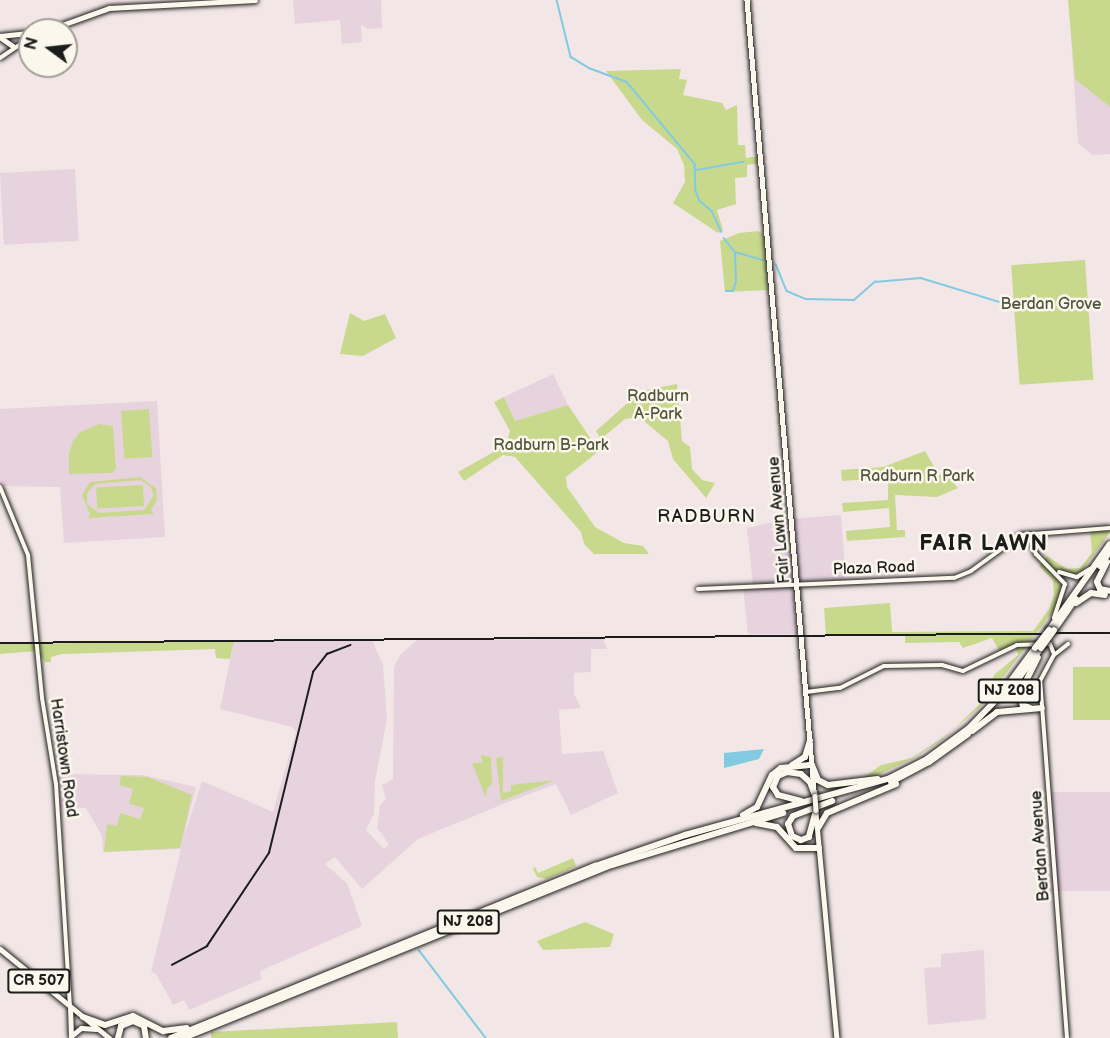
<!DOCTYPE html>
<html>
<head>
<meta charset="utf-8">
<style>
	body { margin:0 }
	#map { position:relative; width:1110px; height:1038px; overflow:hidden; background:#f2e7e6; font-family:"Balsamiq Sans",sans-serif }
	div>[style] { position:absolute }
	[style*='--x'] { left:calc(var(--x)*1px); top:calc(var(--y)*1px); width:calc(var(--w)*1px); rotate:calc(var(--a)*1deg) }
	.built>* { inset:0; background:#e7d3de; transform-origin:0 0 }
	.green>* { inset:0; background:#c8d98d; transform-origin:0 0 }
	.water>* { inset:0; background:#81cae2 }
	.stream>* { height:1.5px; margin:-0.75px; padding:0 0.75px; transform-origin:0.75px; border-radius:0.75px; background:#81cae2 }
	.roads { filter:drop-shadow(0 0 2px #1c1c1c) drop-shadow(0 0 2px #1c1c1c) }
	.tertiary>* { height:4px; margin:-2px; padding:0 2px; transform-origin:2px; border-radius:2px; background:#fbf7ec }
	.secondary>* { height:4.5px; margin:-2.25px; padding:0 2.25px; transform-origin:2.25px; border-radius:2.25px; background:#fbf7ec }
	.primary>* { height:5px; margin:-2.5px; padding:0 2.5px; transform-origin:2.5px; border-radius:2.5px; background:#fbf7ec }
	.trunk>* { height:6px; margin:-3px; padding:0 3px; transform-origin:3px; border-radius:3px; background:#fbf7ec }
	.rail>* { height:1.5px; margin:-0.75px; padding:0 0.75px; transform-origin:0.75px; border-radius:0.75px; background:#1c1c1c }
	.bridges { filter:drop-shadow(0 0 2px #1c1c1c) drop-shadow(0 0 2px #1c1c1c) }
	.secondary-bridge>* { height:4.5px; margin:-2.25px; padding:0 2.25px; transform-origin:2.25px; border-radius:2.25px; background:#fbf7ec }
	.trunk-bridge>* { height:6px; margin:-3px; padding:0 3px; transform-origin:3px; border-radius:3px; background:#fbf7ec }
	span { translate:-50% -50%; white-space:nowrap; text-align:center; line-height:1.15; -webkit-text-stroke:5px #fbf7ec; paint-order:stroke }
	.shield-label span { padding:2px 4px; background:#fbf7ec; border:2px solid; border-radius:4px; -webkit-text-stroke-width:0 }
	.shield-label { font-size:15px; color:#1c1c1c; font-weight:700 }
	.park-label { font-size:16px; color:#50553e }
	.street-label { font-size:16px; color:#1c1c1c }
	.neighbourhood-label { font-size:18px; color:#1c1c1c; letter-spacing:1.5px }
	.district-label { font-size:22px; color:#1c1c1c; font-weight:700; letter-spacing:1.5px }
	.north { position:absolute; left:18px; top:18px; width:60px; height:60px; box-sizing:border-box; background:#fbf7ec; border:2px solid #a29f99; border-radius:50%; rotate:285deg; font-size:16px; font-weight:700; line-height:24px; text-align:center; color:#1c1c1c }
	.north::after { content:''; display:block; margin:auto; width:21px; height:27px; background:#1c1c1c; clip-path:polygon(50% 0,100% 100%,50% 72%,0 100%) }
</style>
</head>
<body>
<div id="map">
	<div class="built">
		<i style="clip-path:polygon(293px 0,381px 0,382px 28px,367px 29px,361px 24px,362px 42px,342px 44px,340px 20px,295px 24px)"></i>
		<i style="clip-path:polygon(1110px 20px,1110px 154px,1092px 155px,1078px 143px,1070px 23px)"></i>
		<i style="left:75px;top:169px;width:72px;height:75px;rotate:87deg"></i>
		<i style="clip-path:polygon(553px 374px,568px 405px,515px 421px,504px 397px)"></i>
		<i style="clip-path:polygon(157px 401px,165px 537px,64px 543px,60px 487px,0 486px,0 409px)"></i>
		<i style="clip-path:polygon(841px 515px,846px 582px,791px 581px,798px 634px,748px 634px,743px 587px,753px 586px,747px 528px,786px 519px)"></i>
		<i style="clip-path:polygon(603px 639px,607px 649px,591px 649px,591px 672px,574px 673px,574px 694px,581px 708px,559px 710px,562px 754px,603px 751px,618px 793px,571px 815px,556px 784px,508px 802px,418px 839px,362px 889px,335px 857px,325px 864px,347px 883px,362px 926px,260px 971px,262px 979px,189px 1010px,184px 1000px,173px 1005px,156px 974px,151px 972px,181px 849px,103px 852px,102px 836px,86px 808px,58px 807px,55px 774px,143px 775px,196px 787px,183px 839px,202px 781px,273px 812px,296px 732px,292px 727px,220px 709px,234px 641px,372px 640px,383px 665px,387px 719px,375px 781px,374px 814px,366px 830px,384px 849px,389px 844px,377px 828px,380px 805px,386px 799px,382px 785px,393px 779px,394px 667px,400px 655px,417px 640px)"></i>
		<i style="left:1110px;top:792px;width:99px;height:61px;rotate:90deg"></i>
		<i style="clip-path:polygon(984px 950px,986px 1019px,928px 1025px,924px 968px,941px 967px,941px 954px)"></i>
	</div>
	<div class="green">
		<i style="clip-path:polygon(1068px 0,1110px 0,1110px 107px,1075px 79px)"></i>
		<i style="clip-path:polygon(681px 69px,679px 79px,687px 80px,683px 95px,722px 103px,726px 110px,737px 105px,738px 145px,745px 145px,746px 158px,758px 156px,758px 163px,747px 165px,747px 177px,735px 178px,736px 204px,717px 210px,723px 230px,718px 233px,673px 203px,685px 182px,684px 165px,677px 149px,642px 120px,606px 71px)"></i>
		<i style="clip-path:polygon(758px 231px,764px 235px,768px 290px,725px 292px,720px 241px,739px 233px)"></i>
		<i style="left:1085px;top:260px;width:120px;height:74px;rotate:86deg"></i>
		<i style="clip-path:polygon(350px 313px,364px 321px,385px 314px,396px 338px,363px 356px,340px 354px)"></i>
		<i style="clip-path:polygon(677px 384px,682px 441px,690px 447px,692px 469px,702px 480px,715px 483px,706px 498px,673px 459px,668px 441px,639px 417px,625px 419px,601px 439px,596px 431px,641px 391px)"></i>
		<i style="clip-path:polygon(504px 397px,515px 421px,568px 405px,599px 451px,566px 477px,567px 487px,595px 527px,624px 543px,643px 546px,649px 554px,594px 554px,584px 544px,581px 532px,515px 457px,503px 455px,464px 481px,458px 472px,506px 445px,510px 431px,494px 402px)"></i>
		<i style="left:149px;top:409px;width:48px;height:28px;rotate:86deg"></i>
		<i style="clip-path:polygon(99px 424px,113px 426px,116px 469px,112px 473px,69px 474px,69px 453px,73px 441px,80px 432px)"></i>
		<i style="clip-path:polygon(925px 451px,939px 475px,944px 472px,958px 488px,937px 497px,895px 495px,897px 530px,905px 530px,905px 537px,847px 541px,846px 531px,890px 527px,889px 508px,843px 512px,842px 503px,888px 500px,888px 478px,842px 481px,841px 470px,883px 467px)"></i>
		<i style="clip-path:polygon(evenodd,140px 477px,156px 488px,157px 500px,151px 510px,154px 514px,88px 518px,90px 514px,82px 495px,90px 482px,140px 477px,140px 480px,150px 486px,154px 495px,144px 510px,99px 513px,87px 504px,87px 493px,95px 484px,140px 480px)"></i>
		<i style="left:143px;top:485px;width:21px;height:47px;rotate:87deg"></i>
		<i style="clip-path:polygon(1110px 525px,1110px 532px,1082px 571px,1073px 574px,1061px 571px,1058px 576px,1062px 595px,1057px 606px,982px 705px,943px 739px,912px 759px,867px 780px,863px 778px,881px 765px,912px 758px,951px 732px,982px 702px,994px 675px,1018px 655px,1015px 646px,1000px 652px,992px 638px,963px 648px,959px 642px,905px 643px,905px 635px,826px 636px,824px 608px,890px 603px,892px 632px,1033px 631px,1049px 609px,1054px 595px,1053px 580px,1039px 566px,1047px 556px,1067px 569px,1080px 568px,1092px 553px,1090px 530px)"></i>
		<i style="clip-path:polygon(234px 641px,230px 659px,216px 658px,215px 649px,62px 654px,51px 657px,51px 662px,45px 662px,37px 651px,0 654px,0 644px)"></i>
		<i style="left:1110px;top:667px;width:53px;height:37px;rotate:90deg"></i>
		<i style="clip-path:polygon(481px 755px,491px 757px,492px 784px,487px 788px,486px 798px,472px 763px,482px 763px)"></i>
		<i style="clip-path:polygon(503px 757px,503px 793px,511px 791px,511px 785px,555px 780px,501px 801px,496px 758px)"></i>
		<i style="clip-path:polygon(121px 776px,148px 777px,192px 795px,180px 848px,104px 852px,107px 824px,117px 826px,120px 813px,140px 819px,144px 808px,129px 804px,133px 789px,119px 785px)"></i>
		<i style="clip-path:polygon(573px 858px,576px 866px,547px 879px,537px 877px,533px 869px,535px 867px,538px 873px)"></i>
		<i style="clip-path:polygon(585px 922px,614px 934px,610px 947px,543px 950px,537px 941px)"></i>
		<i style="clip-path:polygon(397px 1022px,398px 1038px,211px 1038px,211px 1032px)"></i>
	</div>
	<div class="water">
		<i style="clip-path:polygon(764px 749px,759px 759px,724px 768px,724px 753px)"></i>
	</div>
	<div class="stream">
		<i style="--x:557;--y:0;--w:59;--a:76.2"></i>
		<i style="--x:571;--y:57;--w:21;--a:31"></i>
		<i style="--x:589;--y:68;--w:40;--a:20.2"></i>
		<i style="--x:627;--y:82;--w:107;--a:50.3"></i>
		<i style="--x:695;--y:164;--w:27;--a:88"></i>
		<i style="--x:696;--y:191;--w:11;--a:68"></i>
		<i style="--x:700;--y:201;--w:16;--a:40"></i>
		<i style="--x:712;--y:211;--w:23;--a:65"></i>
		<i style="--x:696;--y:170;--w:48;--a:-9.7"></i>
		<i style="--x:724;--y:238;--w:18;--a:52"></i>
		<i style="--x:735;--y:252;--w:29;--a:16"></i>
		<i style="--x:776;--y:264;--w:29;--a:68"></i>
		<i style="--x:787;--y:291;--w:21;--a:23"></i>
		<i style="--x:806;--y:299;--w:48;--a:1.2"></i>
		<i style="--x:854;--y:300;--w:28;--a:-41"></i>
		<i style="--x:875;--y:282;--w:46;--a:-5"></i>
		<i style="--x:921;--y:278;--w:89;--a:17"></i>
		<i style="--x:726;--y:291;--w:7;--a:0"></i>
		<i style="--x:733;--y:291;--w:9;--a:-72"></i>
		<i style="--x:736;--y:282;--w:29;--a:-92"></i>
		<i style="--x:419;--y:950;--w:111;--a:52.7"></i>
	</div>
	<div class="roads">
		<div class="tertiary">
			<i style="--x:0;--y:58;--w:36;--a:-34"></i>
			<i style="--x:0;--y:487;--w:74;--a:67.6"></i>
			<i style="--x:28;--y:555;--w:144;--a:84.4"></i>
			<i style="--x:42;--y:698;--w:87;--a:80.8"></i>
			<i style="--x:56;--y:784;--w:222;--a:86.4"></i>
			<i style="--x:1029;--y:534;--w:21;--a:71"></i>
			<i style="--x:1036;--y:554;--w:42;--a:46"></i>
			<i style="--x:1065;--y:584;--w:36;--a:108"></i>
			<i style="--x:1059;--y:572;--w:19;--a:16"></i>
			<i style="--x:1077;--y:577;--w:15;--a:-32"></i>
			<i style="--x:698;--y:589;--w:256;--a:-2.5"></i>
			<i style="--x:954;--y:578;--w:18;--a:-22"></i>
			<i style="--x:971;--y:571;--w:62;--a:-35.8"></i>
			<i style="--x:1021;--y:535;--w:89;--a:-4.5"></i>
			<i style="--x:806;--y:692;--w:34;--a:-7"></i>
			<i style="--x:840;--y:688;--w:49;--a:-26.6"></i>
			<i style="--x:884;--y:666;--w:58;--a:-1"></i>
			<i style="--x:942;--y:665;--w:22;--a:16"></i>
			<i style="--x:963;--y:671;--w:60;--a:-25.7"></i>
			<i style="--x:1017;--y:645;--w:33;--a:-2"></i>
			<i style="--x:1050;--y:644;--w:11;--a:68"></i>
			<i style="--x:1067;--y:1038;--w:358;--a:-94.3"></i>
			<i style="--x:1040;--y:681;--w:30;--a:-62"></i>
			<i style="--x:1054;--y:655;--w:18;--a:-38"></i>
		</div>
		<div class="secondary">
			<i style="--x:747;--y:0;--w:792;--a:85.15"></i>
			<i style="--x:48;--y:30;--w:65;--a:-19.8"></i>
			<i style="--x:109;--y:8;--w:146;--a:-3.1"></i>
			<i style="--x:0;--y:36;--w:30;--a:-6"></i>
			<i style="--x:0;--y:37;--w:16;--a:35"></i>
			<i style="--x:816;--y:813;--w:226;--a:84.7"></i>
		</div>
		<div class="primary">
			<i style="--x:0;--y:949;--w:141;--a:39.2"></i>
			<i style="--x:70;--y:1007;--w:29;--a:88"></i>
			<i style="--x:71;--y:1036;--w:13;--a:-39"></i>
			<i style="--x:81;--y:1028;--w:15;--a:4"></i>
		</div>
		<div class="trunk">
			<i style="--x:1107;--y:562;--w:22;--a:117"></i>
			<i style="--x:1097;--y:582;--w:8;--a:67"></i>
			<i style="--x:1100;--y:589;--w:10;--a:11"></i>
			<i style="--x:1100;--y:566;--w:18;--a:-56"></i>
			<i style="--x:1076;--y:603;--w:18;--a:-34"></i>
			<i style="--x:1091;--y:593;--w:14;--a:8"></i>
			<i style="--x:1049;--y:630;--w:105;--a:-54.7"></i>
			<i style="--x:1054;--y:630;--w:38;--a:-55"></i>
			<i style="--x:1016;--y:682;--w:42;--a:-53.7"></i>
			<i style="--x:1030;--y:708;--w:8;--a:-157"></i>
			<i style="--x:1023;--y:705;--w:11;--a:-112"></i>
			<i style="--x:1019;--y:695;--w:42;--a:-63.4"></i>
			<i style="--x:972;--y:731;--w:31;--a:-37"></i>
			<i style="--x:997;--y:712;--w:45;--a:-5.1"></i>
			<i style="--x:792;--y:765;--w:15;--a:-32"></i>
			<i style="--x:805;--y:757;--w:17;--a:-73"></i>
			<i style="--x:891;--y:782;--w:43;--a:-27.8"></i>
			<i style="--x:929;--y:762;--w:48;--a:-35.7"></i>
			<i style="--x:801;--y:801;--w:24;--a:-165"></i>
			<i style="--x:778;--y:795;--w:9;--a:-122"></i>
			<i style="--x:773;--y:787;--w:12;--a:-66"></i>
			<i style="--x:778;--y:776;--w:10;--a:-24"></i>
			<i style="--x:787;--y:772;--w:14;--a:8"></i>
			<i style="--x:801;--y:774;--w:12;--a:42"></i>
			<i style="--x:810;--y:782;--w:15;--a:70"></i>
			<i style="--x:816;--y:810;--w:28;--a:105"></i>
			<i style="--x:809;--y:837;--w:9;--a:159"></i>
			<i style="--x:801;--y:840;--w:10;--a:-156"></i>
			<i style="--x:792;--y:836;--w:13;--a:-108"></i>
			<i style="--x:788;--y:824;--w:9;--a:-58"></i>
			<i style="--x:793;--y:816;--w:42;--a:-21"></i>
			<i style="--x:743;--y:815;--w:16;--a:-30"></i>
			<i style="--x:757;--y:807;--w:35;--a:-65"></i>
			<i style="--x:772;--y:775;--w:11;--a:-38"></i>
			<i style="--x:781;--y:768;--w:31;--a:-6"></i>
			<i style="--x:812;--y:765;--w:16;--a:68"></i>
			<i style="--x:818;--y:780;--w:11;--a:27"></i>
			<i style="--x:828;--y:785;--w:50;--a:-6.8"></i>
			<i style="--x:756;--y:823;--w:21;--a:11"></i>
			<i style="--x:777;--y:827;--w:28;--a:48"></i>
			<i style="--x:796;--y:848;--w:23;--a:0"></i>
			<i style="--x:818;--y:828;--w:17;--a:-59"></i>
			<i style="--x:827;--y:813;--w:75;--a:-22.8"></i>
			<i style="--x:83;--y:1017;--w:23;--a:20"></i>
			<i style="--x:105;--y:1025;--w:29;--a:-18"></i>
			<i style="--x:133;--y:1016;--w:34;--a:27"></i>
			<i style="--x:163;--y:1031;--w:24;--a:-7"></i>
			<i style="--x:118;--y:1038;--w:12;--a:-76"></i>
			<i style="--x:121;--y:1026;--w:13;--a:-23"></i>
			<i style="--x:133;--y:1021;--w:12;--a:24"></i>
			<i style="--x:144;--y:1026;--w:12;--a:81"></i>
			<i style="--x:171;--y:1038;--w:458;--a:-22.1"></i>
			<i style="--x:595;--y:866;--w:95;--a:-19"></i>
			<i style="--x:685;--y:835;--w:213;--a:-15.5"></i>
			<i style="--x:890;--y:778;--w:42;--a:-27.2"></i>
			<i style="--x:927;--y:759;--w:52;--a:-36.4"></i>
			<i style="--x:969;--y:728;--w:42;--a:-46"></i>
			<i style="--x:998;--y:698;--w:62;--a:-53.5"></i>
			<i style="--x:183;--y:1038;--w:463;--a:-22"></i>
			<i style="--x:612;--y:865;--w:179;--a:-16.9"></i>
		</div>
	</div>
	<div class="rail">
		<i style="--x:0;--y:643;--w:1110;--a:-0.52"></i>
		<i style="--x:172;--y:965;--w:40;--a:-28"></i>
		<i style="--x:207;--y:946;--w:112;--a:-56.3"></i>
		<i style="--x:269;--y:853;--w:186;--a:-76.3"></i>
		<i style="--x:313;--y:672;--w:23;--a:-52"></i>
		<i style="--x:327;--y:654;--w:25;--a:-21"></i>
	</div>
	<div class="bridges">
		<div class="secondary-bridge">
			<i style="--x:815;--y:796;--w:14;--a:86"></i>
		</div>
		<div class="trunk-bridge">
			<i style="--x:1035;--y:648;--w:23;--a:-52"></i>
			<i style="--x:1041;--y:648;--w:22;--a:-54"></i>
		</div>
	</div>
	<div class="shield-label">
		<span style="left:1009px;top:691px">NJ 208</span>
		<span style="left:468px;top:922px">NJ 208</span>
		<span style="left:39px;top:981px">CR 507</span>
	</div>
	<div class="park-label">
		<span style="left:1051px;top:305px">Berdan Grove</span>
		<span style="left:658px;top:406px">Radburn<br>A-Park</span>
		<span style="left:551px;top:446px">Radburn B-Park</span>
		<span style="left:917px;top:477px">Radburn R Park</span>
	</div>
	<div class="street-label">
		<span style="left:780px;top:520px;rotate:-95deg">Fair Lawn Avenue</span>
		<span style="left:874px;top:569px;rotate:-2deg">Plaza Road</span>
		<span style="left:63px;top:758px;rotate:82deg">Harristown Road</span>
		<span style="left:1041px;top:846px;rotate:-94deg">Berdan Avenue</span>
	</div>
	<div class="neighbourhood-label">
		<span style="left:707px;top:517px">RADBURN</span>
	</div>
	<div class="district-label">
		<span style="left:984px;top:544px">FAIR LAWN</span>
	</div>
	<div class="north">N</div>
</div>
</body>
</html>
